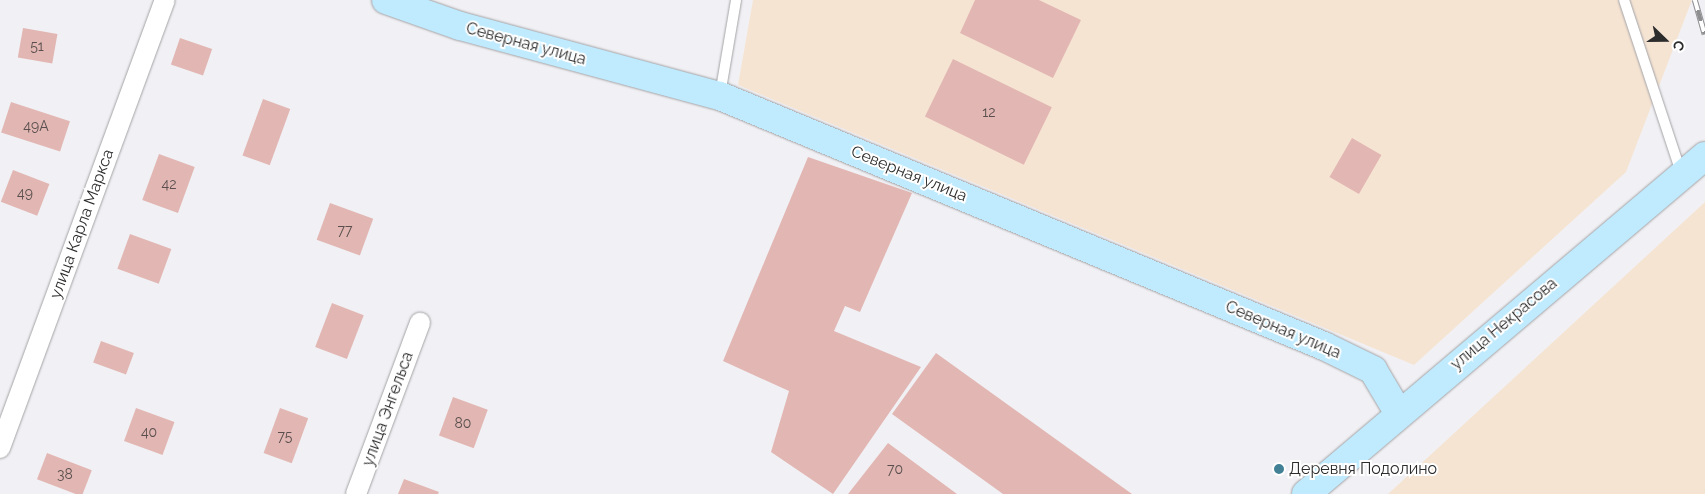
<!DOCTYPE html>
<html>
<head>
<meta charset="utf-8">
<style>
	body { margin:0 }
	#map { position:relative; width:1705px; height:494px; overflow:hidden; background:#f1f1f5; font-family:Raleway,sans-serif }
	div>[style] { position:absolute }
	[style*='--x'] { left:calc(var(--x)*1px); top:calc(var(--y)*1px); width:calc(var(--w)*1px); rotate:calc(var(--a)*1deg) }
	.industrial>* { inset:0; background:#f6e4d3 }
	.building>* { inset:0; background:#e2b7b3; transform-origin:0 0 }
	.roads { filter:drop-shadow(0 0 1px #a3a3a6) drop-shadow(0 0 1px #a3a3a6) }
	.lane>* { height:10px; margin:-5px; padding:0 5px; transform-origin:5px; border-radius:5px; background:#fff }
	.street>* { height:20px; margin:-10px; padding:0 10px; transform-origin:10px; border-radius:10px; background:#fff }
	.secondary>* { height:28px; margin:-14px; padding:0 14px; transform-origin:14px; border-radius:14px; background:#c0ebff }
	.rail>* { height:5.5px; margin-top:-2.75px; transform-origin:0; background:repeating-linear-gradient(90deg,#fff 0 11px,#8e8e91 0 22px); box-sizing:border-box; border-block:1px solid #8e8e91 }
	.dots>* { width:14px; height:14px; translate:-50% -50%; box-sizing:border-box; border:2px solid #fff; border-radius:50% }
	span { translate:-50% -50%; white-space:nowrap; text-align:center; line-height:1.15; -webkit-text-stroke:4px #fff; paint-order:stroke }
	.number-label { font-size:14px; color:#5a4f4e }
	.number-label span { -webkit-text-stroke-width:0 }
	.street-label { font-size:16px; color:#2c2c2d }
	.poi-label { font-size:16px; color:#2c2c2d }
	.left { translate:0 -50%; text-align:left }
	.north { position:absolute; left:1640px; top:15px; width:50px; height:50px; -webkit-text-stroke:4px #fff; paint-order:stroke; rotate:112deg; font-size:14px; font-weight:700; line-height:20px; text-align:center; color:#2c2c2d }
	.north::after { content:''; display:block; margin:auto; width:18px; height:22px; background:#2c2c2d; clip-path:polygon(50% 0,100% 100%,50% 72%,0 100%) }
</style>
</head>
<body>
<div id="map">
	<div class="industrial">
		<i style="clip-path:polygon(753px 0,1692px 0,1626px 172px,1414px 365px,738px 85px)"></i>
		<i style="clip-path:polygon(1705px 202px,1705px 494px,1388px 494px)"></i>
	</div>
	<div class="building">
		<i style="clip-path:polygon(975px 0,1039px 0,1081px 20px,1053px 78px,960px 33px)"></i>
		<i style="left:23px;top:28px;width:35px;height:30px;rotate:10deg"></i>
		<i style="left:180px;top:38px;width:34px;height:28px;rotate:19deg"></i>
		<i style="left:953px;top:59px;width:110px;height:64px;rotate:26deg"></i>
		<i style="left:263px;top:99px;width:29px;height:60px;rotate:20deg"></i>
		<i style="left:11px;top:102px;width:62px;height:32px;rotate:18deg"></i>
		<i style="left:1352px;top:138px;width:34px;height:45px;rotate:30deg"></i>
		<i style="left:159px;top:154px;width:38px;height:49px;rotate:20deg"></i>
		<i style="clip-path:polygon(808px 157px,912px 193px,860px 312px,845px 306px,834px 331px,921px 367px,833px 494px,771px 452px,789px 391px,723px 361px)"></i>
		<i style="left:13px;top:170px;width:39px;height:34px;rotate:21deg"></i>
		<i style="left:330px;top:203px;width:46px;height:39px;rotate:20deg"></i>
		<i style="left:130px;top:234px;width:44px;height:37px;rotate:20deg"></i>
		<i style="left:332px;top:303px;width:34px;height:47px;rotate:21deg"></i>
		<i style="left:101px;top:341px;width:35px;height:23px;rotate:20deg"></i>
		<i style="clip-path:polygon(936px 353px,1132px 494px,1003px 494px,892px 414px)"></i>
		<i style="left:453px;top:397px;width:37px;height:41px;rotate:20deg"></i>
		<i style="left:136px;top:408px;width:41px;height:35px;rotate:20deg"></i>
		<i style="left:280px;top:408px;width:30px;height:48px;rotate:20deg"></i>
		<i style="clip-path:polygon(888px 443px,957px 494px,848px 494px)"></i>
		<i style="left:47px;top:453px;width:48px;height:28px;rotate:21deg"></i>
		<i style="clip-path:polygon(404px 479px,439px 492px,438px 494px,398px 494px)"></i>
	</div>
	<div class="roads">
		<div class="lane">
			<i style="--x:1624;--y:0;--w:181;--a:71.7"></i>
			<i style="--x:720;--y:95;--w:96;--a:-80.4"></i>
		</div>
		<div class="street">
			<i style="--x:0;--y:448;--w:477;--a:-69.8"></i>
			<i style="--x:356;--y:494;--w:183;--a:-69.5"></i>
		</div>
		<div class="secondary">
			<i style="--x:386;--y:0;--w:78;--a:19.4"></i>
			<i style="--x:460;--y:26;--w:269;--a:15.1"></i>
			<i style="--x:720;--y:96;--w:654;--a:22.49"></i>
			<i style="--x:1324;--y:346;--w:55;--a:26.1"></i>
			<i style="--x:1373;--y:370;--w:49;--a:59.2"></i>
			<i style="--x:1306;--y:494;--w:523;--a:-40.27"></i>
		</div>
	</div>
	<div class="rail">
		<i style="--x:1695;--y:0;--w:36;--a:74"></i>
	</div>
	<div class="dots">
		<i style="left:1279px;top:469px;background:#428195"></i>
	</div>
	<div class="number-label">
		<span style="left:37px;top:46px">51</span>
		<span style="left:989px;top:112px">12</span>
		<span style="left:36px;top:126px">49А</span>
		<span style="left:169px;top:184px">42</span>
		<span style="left:25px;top:193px">49</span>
		<span style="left:345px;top:230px">77</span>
		<span style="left:463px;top:423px">80</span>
		<span style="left:149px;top:432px">40</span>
		<span style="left:285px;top:436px">75</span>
		<span style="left:895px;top:469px">70</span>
		<span style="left:65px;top:474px">38</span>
	</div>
	<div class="street-label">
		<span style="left:526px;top:44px;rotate:15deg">Северная улица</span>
		<span style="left:909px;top:174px;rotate:22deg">Северная улица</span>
		<span style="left:82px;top:224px;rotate:-70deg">улица Карла Маркса</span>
		<span style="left:1504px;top:324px;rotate:-40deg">улица Некрасова</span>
		<span style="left:1283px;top:330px;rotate:23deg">Северная улица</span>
		<span style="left:388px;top:409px;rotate:-70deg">улица Энгельса</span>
	</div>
	<div class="poi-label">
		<span class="left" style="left:1289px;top:469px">Деревня Подолино</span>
	</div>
	<div class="north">С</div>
</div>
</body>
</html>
